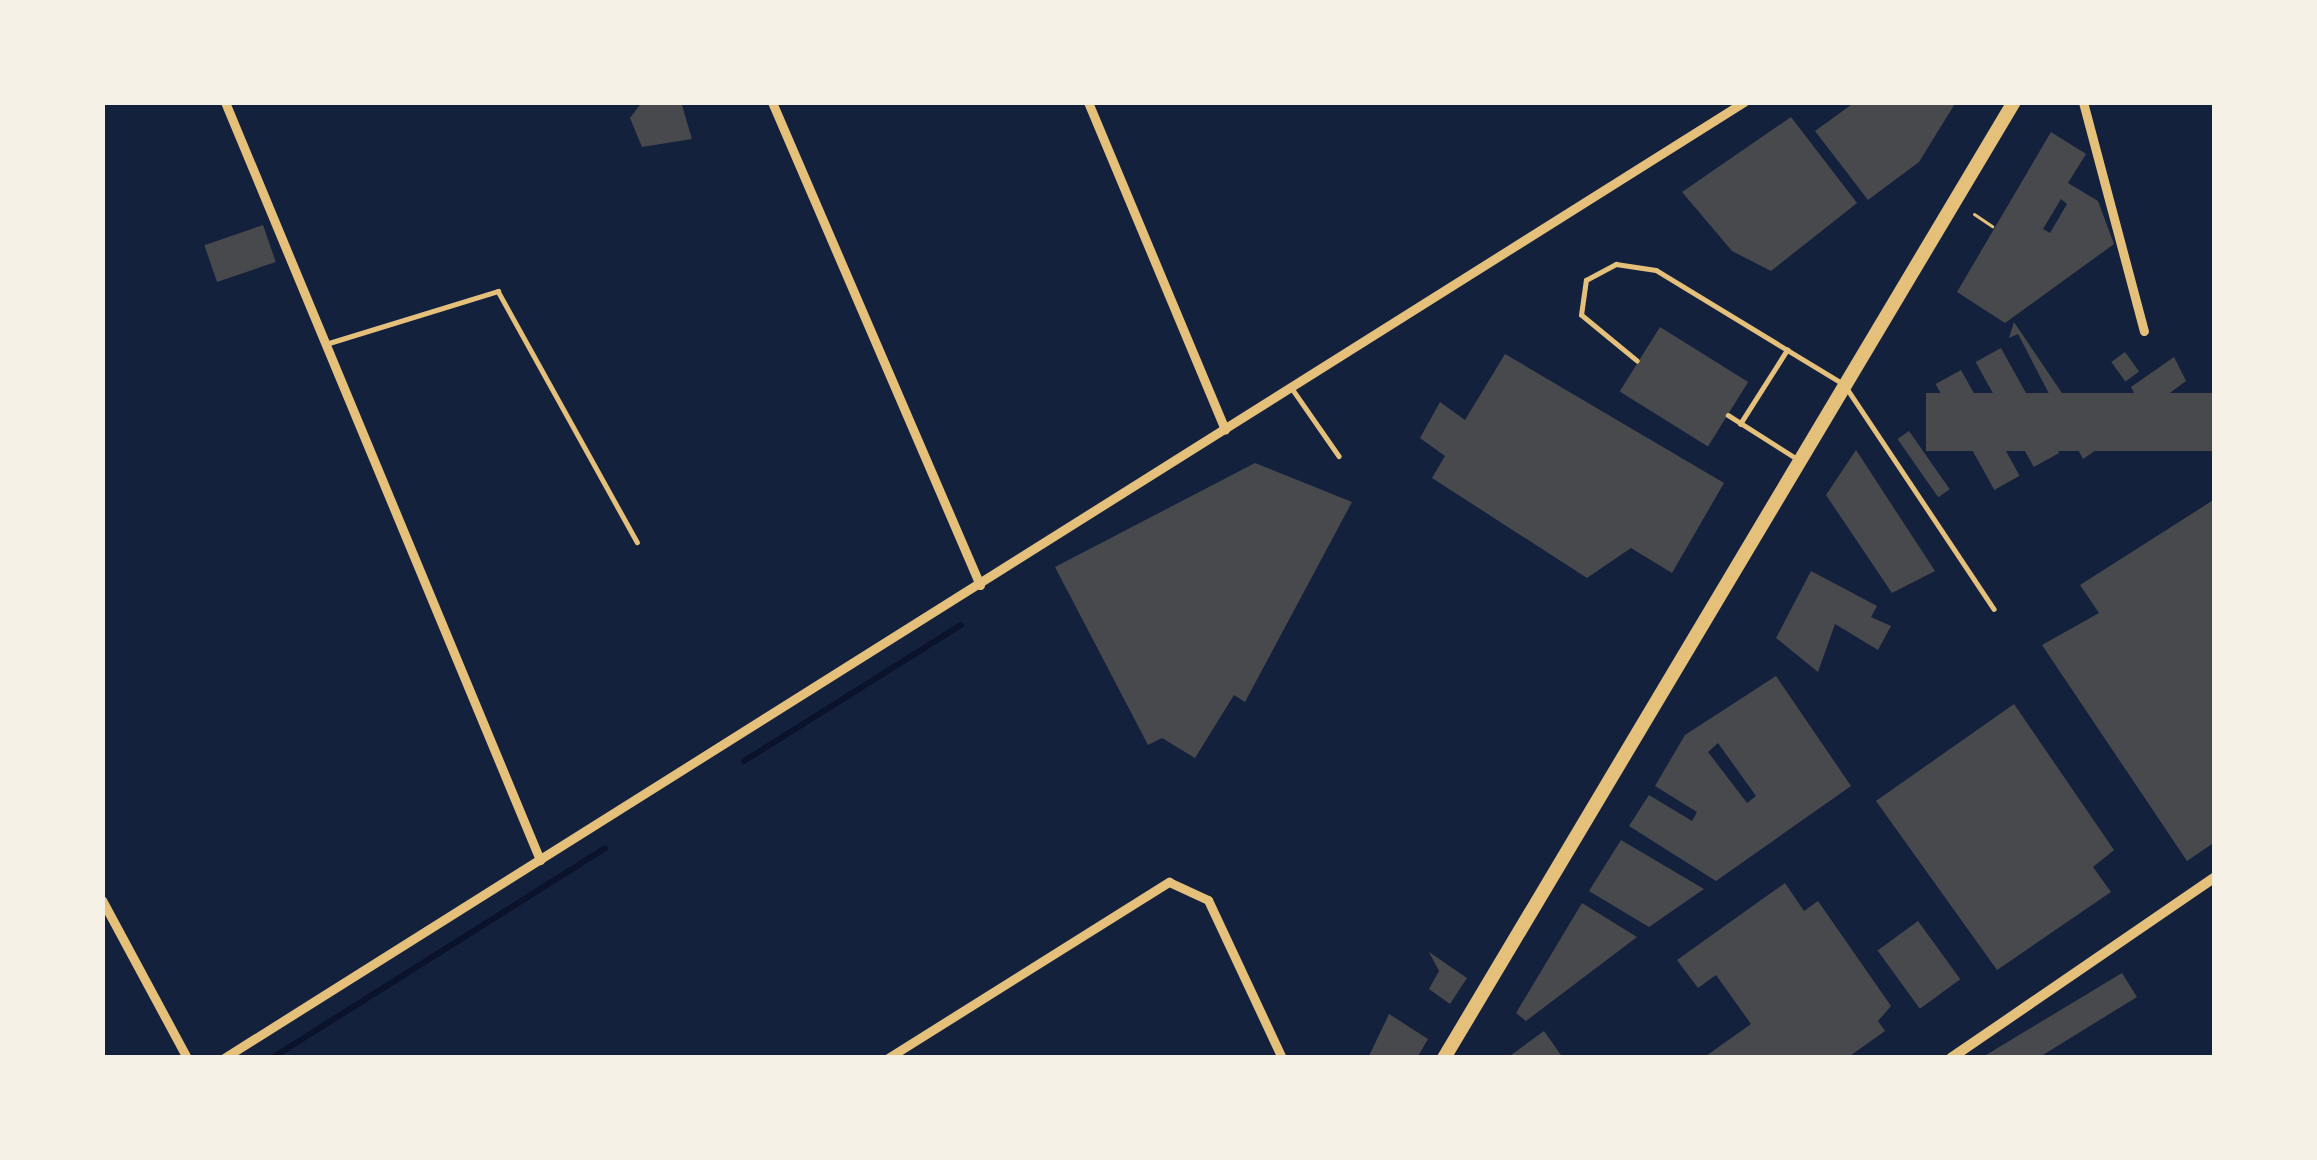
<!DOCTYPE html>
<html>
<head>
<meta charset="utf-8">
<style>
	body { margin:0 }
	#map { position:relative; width:2317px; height:1160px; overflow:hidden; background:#14213d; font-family:Bitter,serif }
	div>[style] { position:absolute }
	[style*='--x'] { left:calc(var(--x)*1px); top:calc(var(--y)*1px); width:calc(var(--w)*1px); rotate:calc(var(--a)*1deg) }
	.stream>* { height:6px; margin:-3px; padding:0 3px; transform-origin:3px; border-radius:3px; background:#0b132b }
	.building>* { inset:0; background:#48494c; transform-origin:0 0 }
	.path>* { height:3px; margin:-1.5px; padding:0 1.5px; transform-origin:1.5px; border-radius:1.5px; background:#e5c07b }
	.service>* { height:4.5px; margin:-2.25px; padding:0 2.25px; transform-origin:2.25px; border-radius:2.25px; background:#e5c07b }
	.minor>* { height:9px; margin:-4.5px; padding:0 4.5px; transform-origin:4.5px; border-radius:4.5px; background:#e5c07b }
	.tertiary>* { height:10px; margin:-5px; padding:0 5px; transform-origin:5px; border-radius:5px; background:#e5c07b }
	.primary>* { height:14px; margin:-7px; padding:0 7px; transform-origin:7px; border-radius:7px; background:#e5c07b }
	span { translate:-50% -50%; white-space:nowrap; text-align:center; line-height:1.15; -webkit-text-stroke:9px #f6f1e7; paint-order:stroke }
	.frame { position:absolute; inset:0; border:105px solid #f6f1e7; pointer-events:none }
</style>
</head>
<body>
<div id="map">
	<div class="stream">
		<i style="--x:744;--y:761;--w:256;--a:-32.1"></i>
		<i style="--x:272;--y:1058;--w:394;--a:-32.2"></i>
	</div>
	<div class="building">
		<i style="clip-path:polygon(642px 102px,681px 102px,692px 139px,642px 147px,630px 118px)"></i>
		<i style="clip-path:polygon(1855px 102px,1956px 102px,1919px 162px,1868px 200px,1815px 131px)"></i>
		<i style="clip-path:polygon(1791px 117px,1857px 203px,1771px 271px,1732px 251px,1682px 192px)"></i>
		<i style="clip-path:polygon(evenodd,2051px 132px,2086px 154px,2068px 183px,2098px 201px,2114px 244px,2005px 323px,1957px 292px,2051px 132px,2061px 199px,2067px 204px,2050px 233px,2043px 229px,2061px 199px)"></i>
		<i style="left:263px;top:225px;width:39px;height:62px;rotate:71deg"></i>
		<i style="clip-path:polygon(2014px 322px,2099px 448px,2083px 459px,2018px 334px,2009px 338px)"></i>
		<i style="left:1660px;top:327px;width:104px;height:76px;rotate:32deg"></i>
		<i style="left:2001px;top:348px;width:120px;height:29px;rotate:61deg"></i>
		<i style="left:2125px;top:352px;width:24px;height:17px;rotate:54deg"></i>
		<i style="clip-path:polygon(1505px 354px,1724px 483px,1672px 573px,1631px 548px,1587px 578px,1432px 478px,1445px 456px,1420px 438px,1440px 402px,1465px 420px)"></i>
		<i style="clip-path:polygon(2174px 357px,2186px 381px,2144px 412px,2131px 387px)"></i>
		<i style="left:1961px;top:370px;width:121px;height:29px;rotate:61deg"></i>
		<i style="left:2215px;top:393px;width:58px;height:289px;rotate:90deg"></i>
		<i style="left:1909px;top:431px;width:71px;height:14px;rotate:55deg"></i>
		<i style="clip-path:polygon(1856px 450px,1935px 571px,1892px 593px,1826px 495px)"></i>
		<i style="clip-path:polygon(1255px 463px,1352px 502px,1245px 702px,1234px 695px,1195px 758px,1162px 738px,1148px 745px,1055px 567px)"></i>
		<i style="clip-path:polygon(2215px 499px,2215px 842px,2187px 861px,2042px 645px,2099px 613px,2080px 585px)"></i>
		<i style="clip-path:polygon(1811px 571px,1877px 606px,1871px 617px,1891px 626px,1878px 650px,1835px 624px,1818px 672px,1776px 638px)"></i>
		<i style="clip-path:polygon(evenodd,1776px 676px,1851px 786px,1716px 881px,1629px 826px,1649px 795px,1692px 821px,1697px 812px,1655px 786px,1685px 735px,1776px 676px,1718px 743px,1756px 796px,1747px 803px,1708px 752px,1718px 743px)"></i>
		<i style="clip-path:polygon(2014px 704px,2114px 850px,2093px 867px,2111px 892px,1997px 970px,1876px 801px)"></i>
		<i style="clip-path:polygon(1621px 840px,1704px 889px,1649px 927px,1589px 891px)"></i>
		<i style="clip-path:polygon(1785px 883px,1804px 911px,1818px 901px,1891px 1006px,1878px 1021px,1885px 1031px,1847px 1058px,1703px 1058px,1751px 1024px,1716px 975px,1698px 988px,1677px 960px)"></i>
		<i style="clip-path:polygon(1582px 903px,1637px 937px,1526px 1021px,1516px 1013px)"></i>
		<i style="left:1918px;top:921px;width:72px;height:50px;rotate:54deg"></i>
		<i style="clip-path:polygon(1429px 952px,1467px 978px,1450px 1004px,1429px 989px,1439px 971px)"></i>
		<i style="clip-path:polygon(2122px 973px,2137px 997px,2038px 1058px,1986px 1055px)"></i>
		<i style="clip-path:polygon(1389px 1014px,1428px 1039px,1417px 1058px,1368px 1058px)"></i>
		<i style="clip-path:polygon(1544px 1031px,1563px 1058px,1507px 1058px)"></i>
	</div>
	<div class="path">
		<i style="--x:1974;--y:214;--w:22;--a:34"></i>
	</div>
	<div class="service">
		<i style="--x:329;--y:343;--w:177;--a:-17.1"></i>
		<i style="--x:498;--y:291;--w:287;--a:61"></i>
		<i style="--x:1637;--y:361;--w:72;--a:-140.6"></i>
		<i style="--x:1581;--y:315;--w:35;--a:-82"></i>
		<i style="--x:1586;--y:280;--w:34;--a:-28"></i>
		<i style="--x:1616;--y:264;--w:40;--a:8.5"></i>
		<i style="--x:1656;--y:270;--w:215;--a:31.3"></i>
		<i style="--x:1291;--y:387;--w:84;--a:55.2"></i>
		<i style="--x:1848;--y:390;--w:263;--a:56.3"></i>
		<i style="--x:1728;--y:415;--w:84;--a:32.4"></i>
		<i style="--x:1740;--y:424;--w:88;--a:-57.6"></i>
	</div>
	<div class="minor">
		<i style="--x:225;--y:102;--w:821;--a:67.43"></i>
		<i style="--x:772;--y:102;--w:526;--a:66.7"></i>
		<i style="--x:1088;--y:102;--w:355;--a:67.3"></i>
		<i style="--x:2083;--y:102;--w:237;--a:75.1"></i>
		<i style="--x:102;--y:900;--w:179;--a:61.7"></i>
		<i style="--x:224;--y:1058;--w:1796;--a:-32.17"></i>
		<i style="--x:888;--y:1058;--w:332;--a:-32.1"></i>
		<i style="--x:1169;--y:882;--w:43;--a:24.8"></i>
		<i style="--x:1208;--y:900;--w:174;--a:64.9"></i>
	</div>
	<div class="tertiary">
		<i style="--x:1951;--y:1058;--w:320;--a:-34.4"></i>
	</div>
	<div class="primary">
		<i style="--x:1444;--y:1058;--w:1113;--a:-59.2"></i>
	</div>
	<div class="frame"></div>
</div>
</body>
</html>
